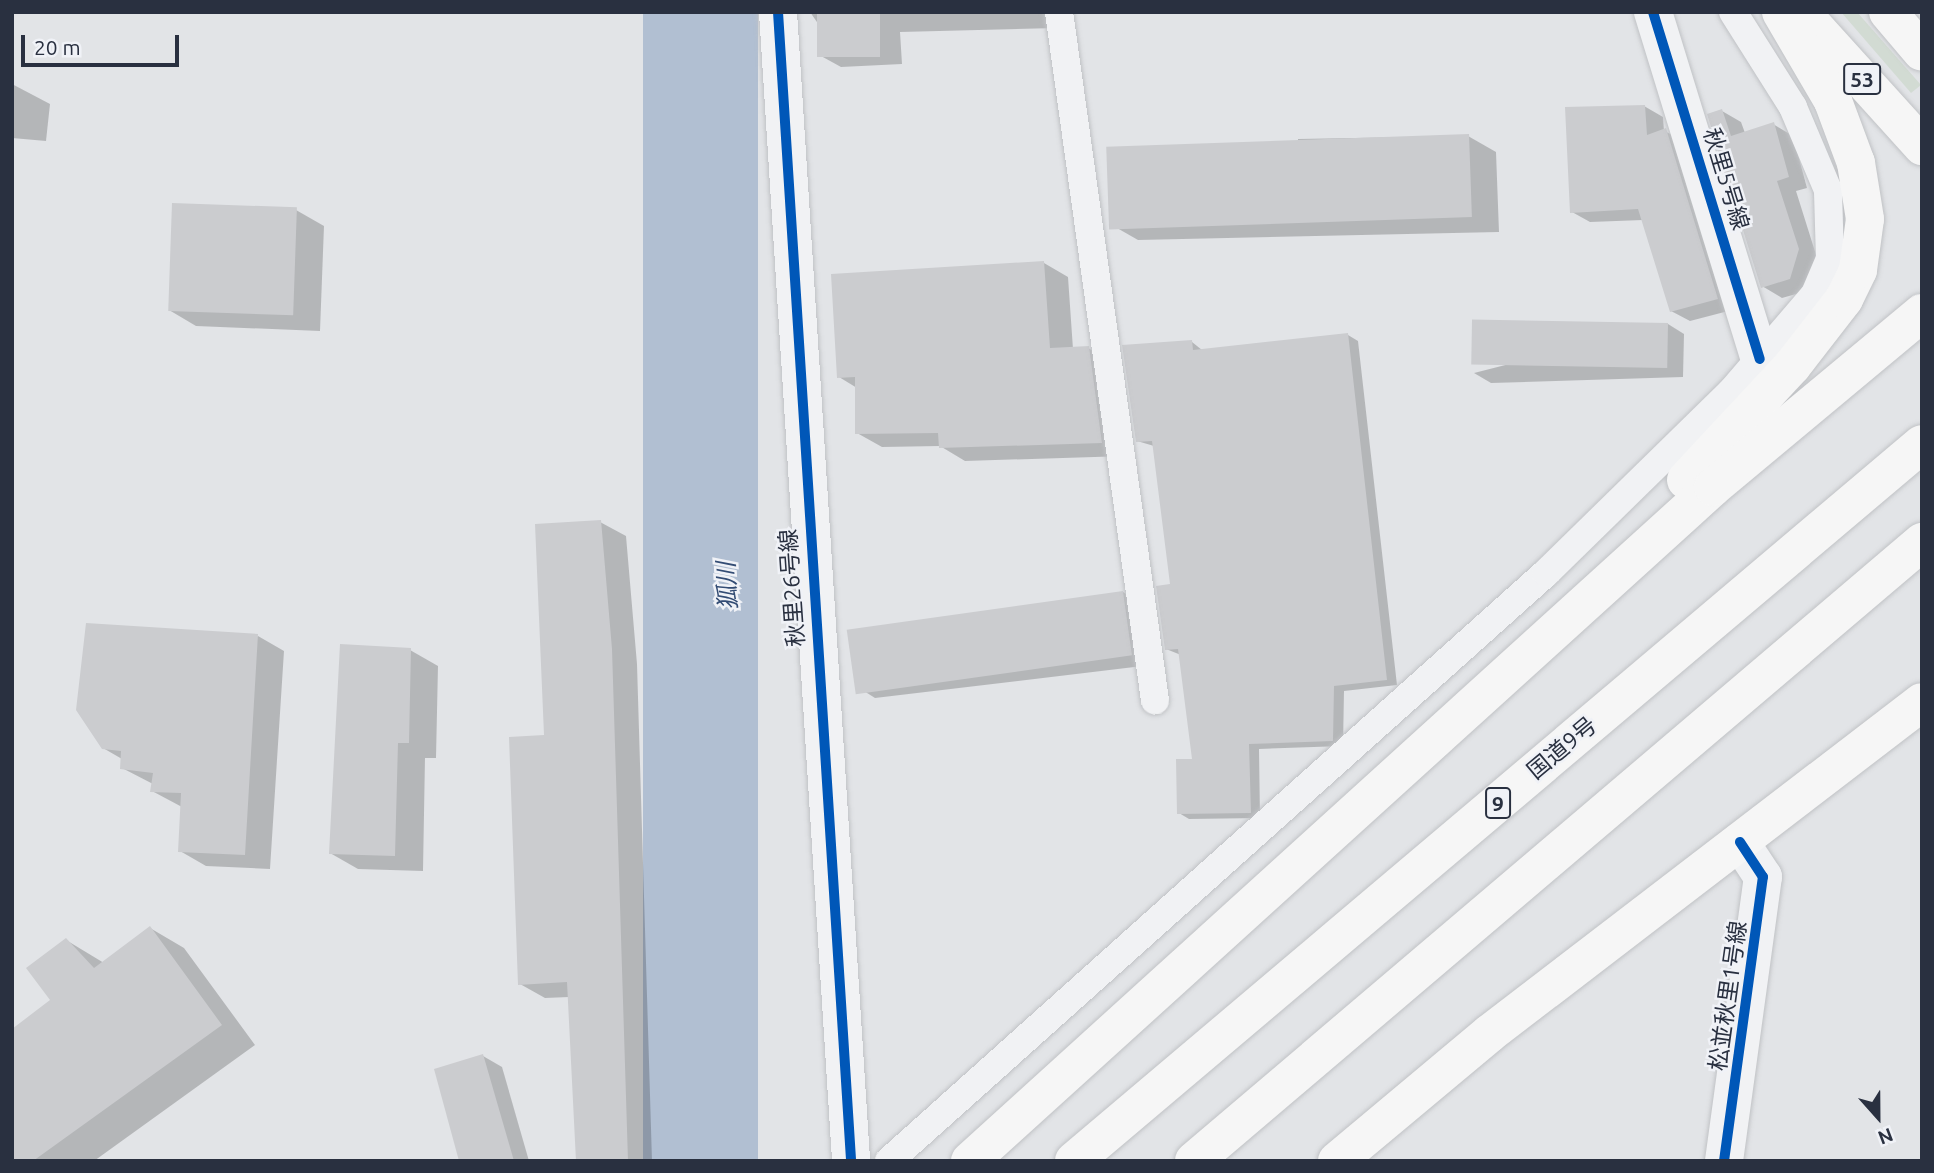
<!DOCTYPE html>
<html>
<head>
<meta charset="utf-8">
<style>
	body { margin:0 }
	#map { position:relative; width:1934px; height:1173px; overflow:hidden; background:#e2e4e7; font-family:Ubuntu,"Noto Sans JP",sans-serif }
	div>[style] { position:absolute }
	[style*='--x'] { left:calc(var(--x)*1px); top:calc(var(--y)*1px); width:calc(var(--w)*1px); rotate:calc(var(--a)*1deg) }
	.green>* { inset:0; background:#d2dbd3 }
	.water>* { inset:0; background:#b1bfd2; transform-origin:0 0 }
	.shadow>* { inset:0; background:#0003 }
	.building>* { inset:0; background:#cbcccf; transform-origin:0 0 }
	.roads { filter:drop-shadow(0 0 2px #c0c2c5) drop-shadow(0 0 2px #c0c2c5) }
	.service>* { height:28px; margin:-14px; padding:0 14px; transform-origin:14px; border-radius:14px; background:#f1f2f4 }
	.minor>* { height:38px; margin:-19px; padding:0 19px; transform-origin:19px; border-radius:19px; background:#f1f2f4 }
	.trunk>* { height:38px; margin:-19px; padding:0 19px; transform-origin:19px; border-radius:19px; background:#f6f6f6 }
	.cycleway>* { height:10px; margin:-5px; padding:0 5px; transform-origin:5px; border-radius:5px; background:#0057b8 }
	span { translate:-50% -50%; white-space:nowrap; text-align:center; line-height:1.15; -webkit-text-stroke:5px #f0f2f7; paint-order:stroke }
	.shield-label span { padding:2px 5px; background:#f0f2f7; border:2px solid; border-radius:5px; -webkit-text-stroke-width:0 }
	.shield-label { font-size:21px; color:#293040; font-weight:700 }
	.street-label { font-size:23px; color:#293040 }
	.water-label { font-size:24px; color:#334c74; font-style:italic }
	.frame { position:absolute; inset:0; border:14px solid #293040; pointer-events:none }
	.north { position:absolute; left:1843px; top:1082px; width:70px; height:70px; -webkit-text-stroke:5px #f0f2f7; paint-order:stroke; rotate:159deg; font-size:19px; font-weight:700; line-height:28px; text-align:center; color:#293040 }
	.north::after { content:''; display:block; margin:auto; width:24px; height:32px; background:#293040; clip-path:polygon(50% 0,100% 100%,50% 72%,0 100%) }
	.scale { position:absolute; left:21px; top:35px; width:158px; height:32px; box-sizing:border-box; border:4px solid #293040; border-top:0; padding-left:9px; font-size:21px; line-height:24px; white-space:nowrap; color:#293040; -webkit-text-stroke:5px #f0f2f7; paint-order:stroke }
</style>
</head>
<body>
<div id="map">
	<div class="green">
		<i style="clip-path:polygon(1841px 12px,1857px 12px,1921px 85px,1911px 93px)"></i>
	</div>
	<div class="water">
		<i style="left:643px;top:12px;width:115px;height:1150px"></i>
	</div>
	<div class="shadow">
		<i style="clip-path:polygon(810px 12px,1055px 12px,1056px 28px,900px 32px,902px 64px,841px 67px,821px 56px,819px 25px)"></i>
		<i style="clip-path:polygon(12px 84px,50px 104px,46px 141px,12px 138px)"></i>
		<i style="clip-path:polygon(1644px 106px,1663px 117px,1664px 131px,1684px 140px,1736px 309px,1690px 321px,1671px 311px,1643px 220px,1590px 222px,1572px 212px)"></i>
		<i style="clip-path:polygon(1722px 111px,1741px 122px,1745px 133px,1773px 124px,1793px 136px,1807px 188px,1796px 191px,1818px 261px,1810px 290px,1782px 298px,1762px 286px)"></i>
		<i style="clip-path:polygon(1468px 136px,1496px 152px,1499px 232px,1138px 240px,1110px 224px,1298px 144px,1298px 139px)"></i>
		<i style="clip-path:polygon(296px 210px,324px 226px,320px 331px,196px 326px,169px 310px)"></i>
		<i style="clip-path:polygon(1044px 263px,1068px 277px,1073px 349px,1088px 348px,1113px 362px,1126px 456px,965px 461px,940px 446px,882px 447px,857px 433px,857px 388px,839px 377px)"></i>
		<i style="clip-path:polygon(1668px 324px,1684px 334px,1683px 377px,1491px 383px,1474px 373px)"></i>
		<i style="clip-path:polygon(1348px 335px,1358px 341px,1397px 685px,1344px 691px,1343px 746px,1259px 749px,1260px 818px,1189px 819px,1179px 813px,1194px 761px,1181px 655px,1166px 649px,1172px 586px,1154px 446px,1137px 441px,1192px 342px,1202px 350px)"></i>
		<i style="clip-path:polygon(600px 522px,626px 536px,637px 664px,652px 1161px,577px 1161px,569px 997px,545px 998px,520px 984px,546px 737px)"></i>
		<i style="clip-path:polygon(1123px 592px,1142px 604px,1151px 665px,875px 698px,856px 686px)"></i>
		<i style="clip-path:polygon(258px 636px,284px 651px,270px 869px,206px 866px,180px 851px,182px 807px,152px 791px,153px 784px,122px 768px,122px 759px,103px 748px)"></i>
		<i style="clip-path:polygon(410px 650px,438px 666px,436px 758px,425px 758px,423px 871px,358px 869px,330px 853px)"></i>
		<i style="clip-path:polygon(150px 928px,184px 948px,255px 1045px,94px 1161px,12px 1161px,66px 940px,104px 963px)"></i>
		<i style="clip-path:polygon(483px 1056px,502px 1067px,529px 1161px,461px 1161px)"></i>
	</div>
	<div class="building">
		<i style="left:817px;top:12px;width:63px;height:45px"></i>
		<i style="clip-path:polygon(1645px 105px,1647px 135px,1666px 128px,1718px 299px,1670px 312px,1638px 209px,1570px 213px,1565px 107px)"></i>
		<i style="clip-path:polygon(1722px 109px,1731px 136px,1774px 122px,1789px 177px,1777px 181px,1799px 249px,1790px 279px,1761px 288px,1707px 114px)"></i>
		<i style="left:1469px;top:134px;width:83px;height:363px;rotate:88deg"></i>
		<i style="left:172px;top:203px;width:125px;height:108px;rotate:2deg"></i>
		<i style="clip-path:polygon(1044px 261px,1050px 348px,1089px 346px,1102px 443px,939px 448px,938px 433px,855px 434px,855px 377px,837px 378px,831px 274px)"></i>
		<i style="left:1668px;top:323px;width:45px;height:196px;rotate:91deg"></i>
		<i style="clip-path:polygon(1348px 333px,1387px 680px,1334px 686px,1333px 741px,1249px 744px,1251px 813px,1177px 814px,1176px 759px,1192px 759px,1178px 649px,1165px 650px,1156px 586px,1170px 584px,1152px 441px,1136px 442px,1122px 345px,1192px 340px,1193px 350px)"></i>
		<i style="clip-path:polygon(601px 520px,612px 649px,628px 1161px,576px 1161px,567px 982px,518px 985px,509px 737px,544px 735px,535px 524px)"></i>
		<i style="left:1123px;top:591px;width:65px;height:279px;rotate:82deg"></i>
		<i style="clip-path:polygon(86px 623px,258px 634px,245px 855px,178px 852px,181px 793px,150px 792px,153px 773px,120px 769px,121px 751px,102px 749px,76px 710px)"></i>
		<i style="clip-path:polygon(340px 644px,411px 648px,409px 743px,398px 743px,395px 856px,329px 854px)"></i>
		<i style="clip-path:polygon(150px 926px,222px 1025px,33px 1161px,12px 1161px,12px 1029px,50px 1000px,26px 968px,66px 938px,94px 968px)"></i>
		<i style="clip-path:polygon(483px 1054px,514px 1161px,459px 1161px,434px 1069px)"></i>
	</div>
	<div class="roads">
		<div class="service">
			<i style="--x:1059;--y:12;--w:695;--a:82.06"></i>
			<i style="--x:889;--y:1161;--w:882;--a:-41.83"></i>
			<i style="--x:1546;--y:573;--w:259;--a:-44.4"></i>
			<i style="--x:1731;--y:392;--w:129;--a:-49.4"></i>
			<i style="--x:1815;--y:294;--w:38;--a:-67"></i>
			<i style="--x:1830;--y:259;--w:69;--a:-91.7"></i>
			<i style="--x:1828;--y:190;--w:90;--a:-112.9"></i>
			<i style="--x:1793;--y:107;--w:112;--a:-122.3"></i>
		</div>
		<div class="minor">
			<i style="--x:778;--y:12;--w:1151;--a:86.36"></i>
			<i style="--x:1653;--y:12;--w:363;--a:72.9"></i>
			<i style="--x:1724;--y:1161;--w:287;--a:-82.2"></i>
			<i style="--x:1763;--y:877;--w:42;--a:-123.3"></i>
		</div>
		<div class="trunk">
			<i style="--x:1801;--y:12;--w:181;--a:47.9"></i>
			<i style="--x:1888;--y:12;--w:52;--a:49.6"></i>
			<i style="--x:1686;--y:480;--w:156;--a:-47.1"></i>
			<i style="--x:1792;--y:366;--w:85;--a:-52.2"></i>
			<i style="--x:1844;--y:299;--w:32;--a:-64"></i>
			<i style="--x:1858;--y:270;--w:51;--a:-82.2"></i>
			<i style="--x:1865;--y:219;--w:57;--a:-99.1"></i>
			<i style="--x:1856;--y:163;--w:66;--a:-110.4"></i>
			<i style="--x:1833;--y:101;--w:103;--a:-120.3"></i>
			<i style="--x:970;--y:1161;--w:1003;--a:-42.21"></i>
			<i style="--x:1713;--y:487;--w:272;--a:-39.8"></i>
			<i style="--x:1074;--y:1161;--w:1110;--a:-40.22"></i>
			<i style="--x:1194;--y:1161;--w:956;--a:-40.37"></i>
			<i style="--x:1337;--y:1161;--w:199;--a:-39.9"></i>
			<i style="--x:1490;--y:1033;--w:544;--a:-37.46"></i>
		</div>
	</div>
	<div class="cycleway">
		<i style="--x:778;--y:12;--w:1151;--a:86.36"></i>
		<i style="--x:1653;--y:12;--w:363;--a:72.9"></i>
		<i style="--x:1724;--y:1161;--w:287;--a:-82.2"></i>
		<i style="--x:1763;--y:877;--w:42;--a:-123.3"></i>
	</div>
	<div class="shield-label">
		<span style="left:1862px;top:79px">53</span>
		<span style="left:1498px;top:803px">9</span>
	</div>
	<div class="street-label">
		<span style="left:1726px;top:179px;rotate:73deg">秋里5号線</span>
		<span style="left:792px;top:588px;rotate:-94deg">秋里26号線</span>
		<span style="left:1562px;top:748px;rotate:-40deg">国道9号</span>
		<span style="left:1728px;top:996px;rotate:-82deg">松並秋里1号線</span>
	</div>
	<div class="water-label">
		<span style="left:727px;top:586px;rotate:-93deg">狐川</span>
	</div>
	<div class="frame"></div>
	<div class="north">N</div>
	<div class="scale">20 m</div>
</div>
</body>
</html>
